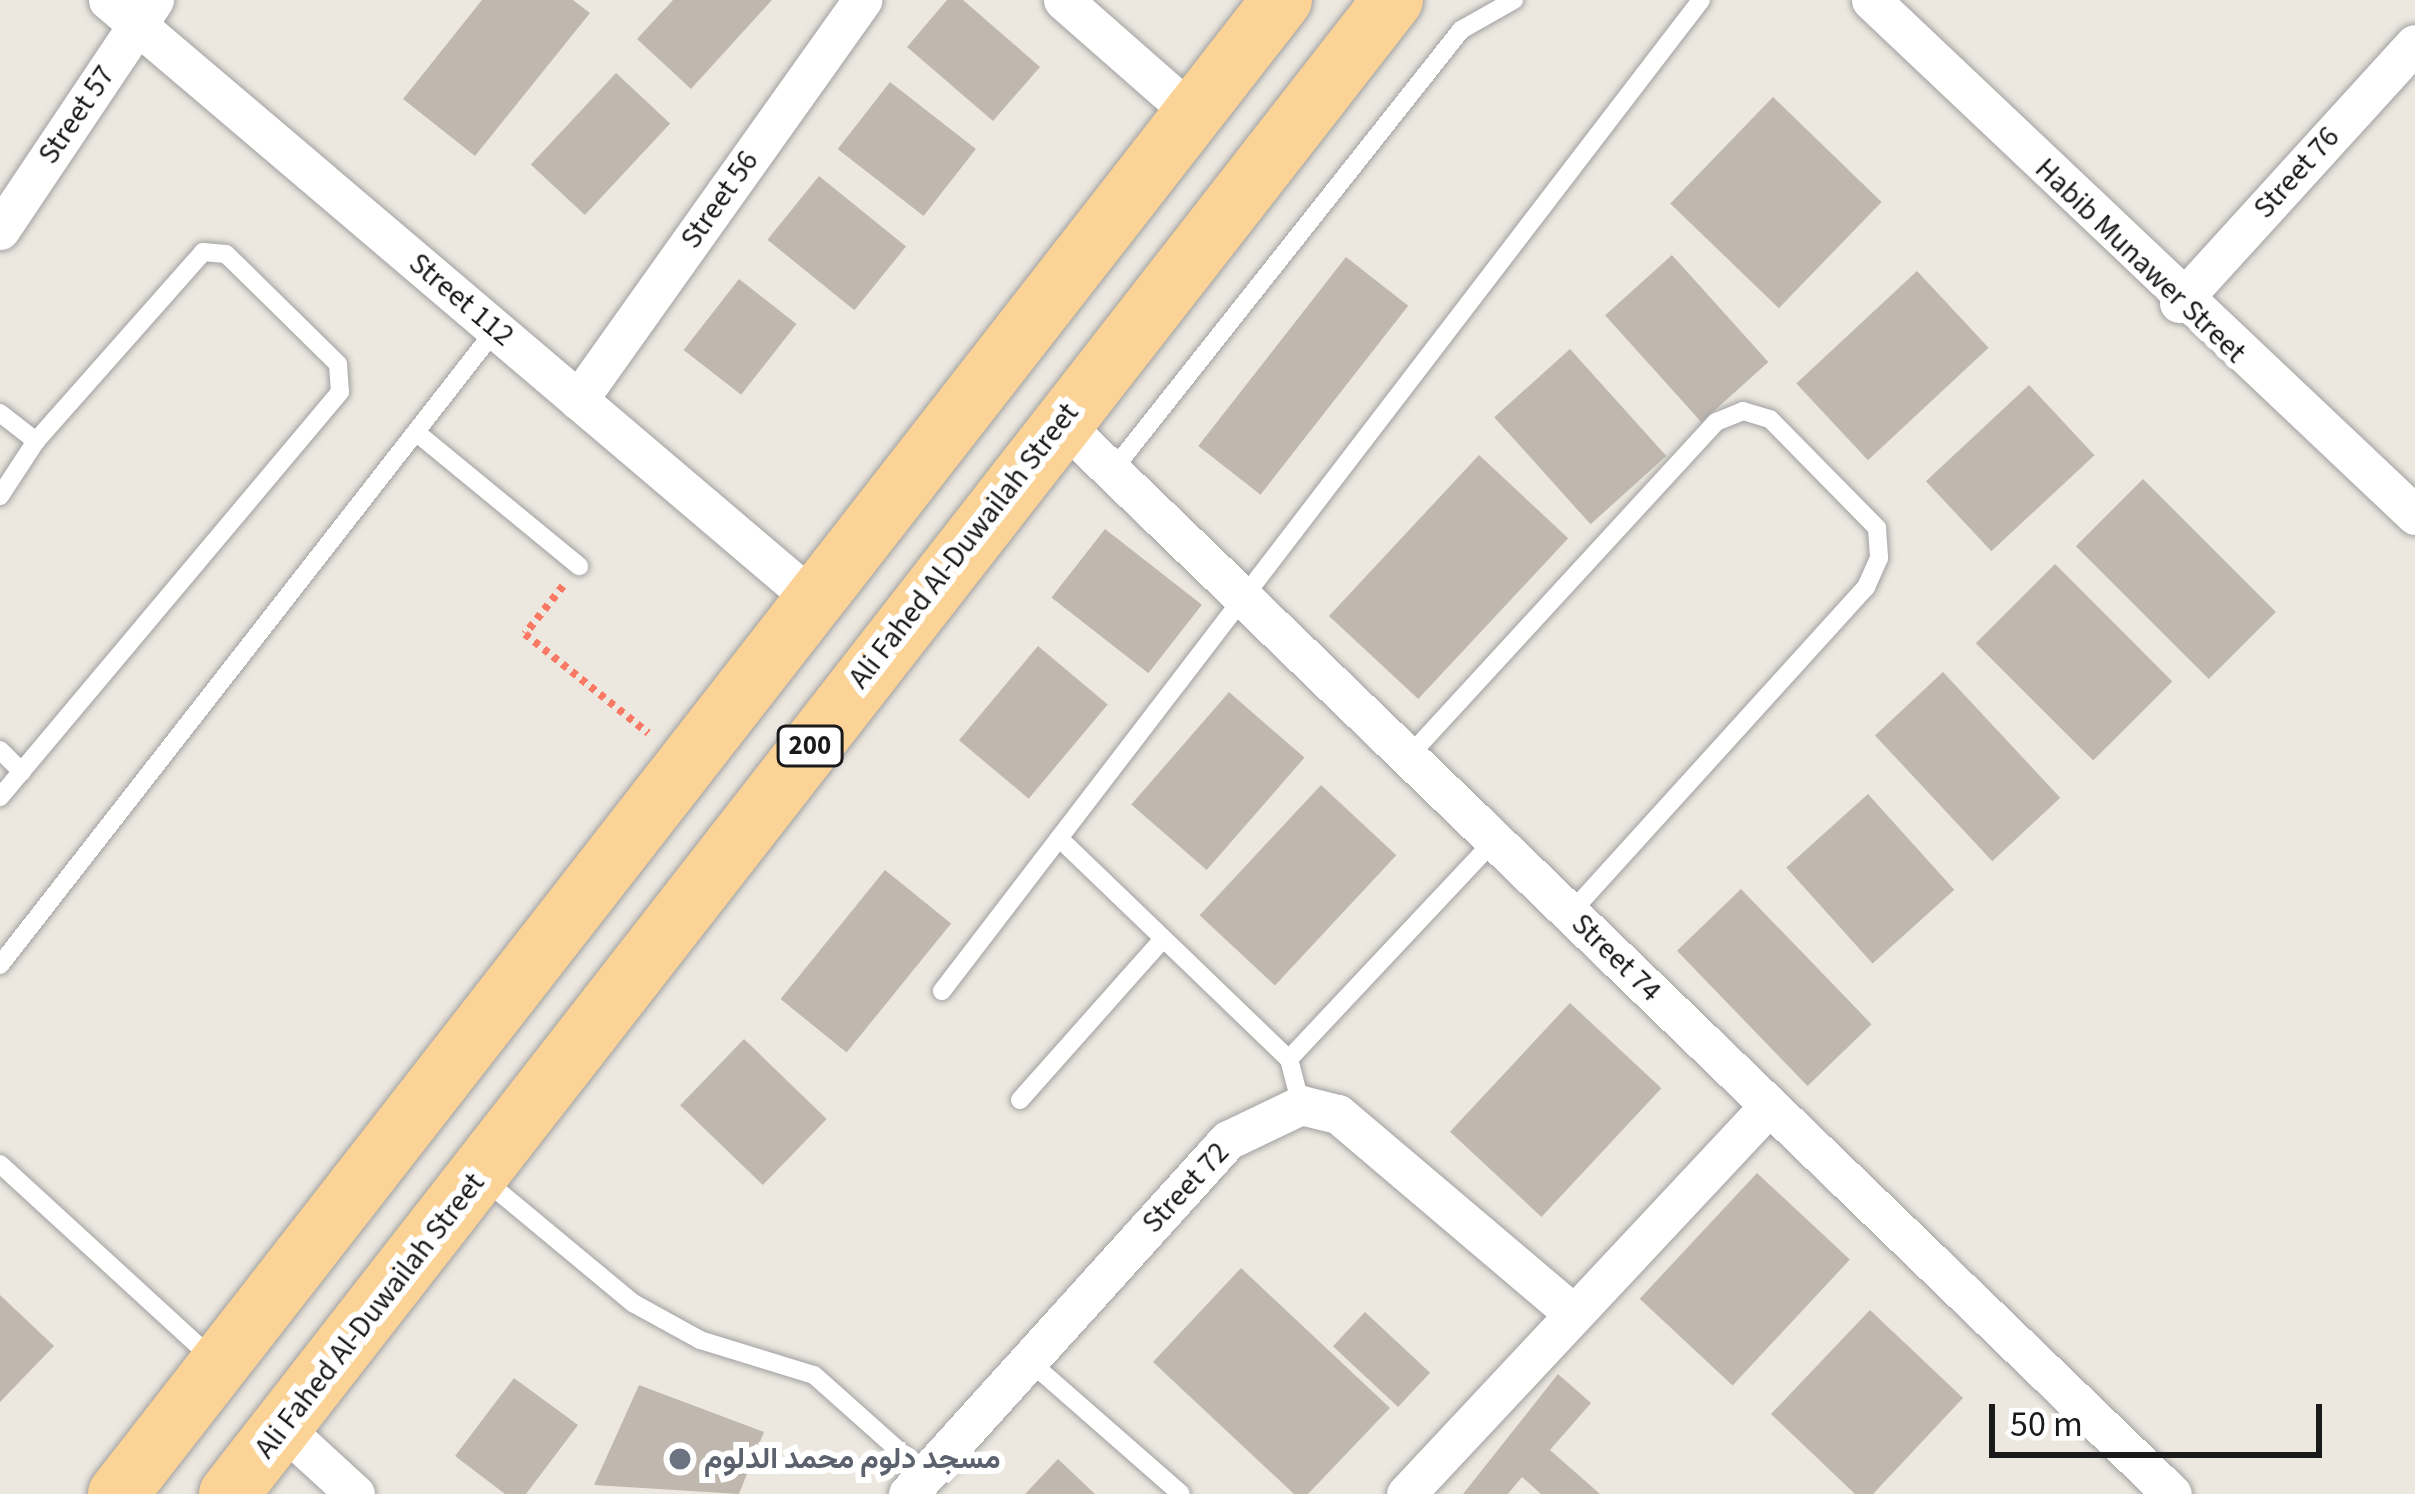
<!DOCTYPE html>
<html>
<head>
<meta charset="utf-8">
<style>
	body { margin:0 }
	#map { position:relative; width:2415px; height:1494px; overflow:hidden; background:#ece8e0; font-family:"Source Sans 3",Vazirmatn,sans-serif }
	div>[style] { position:absolute }
	[style*='--x'] { left:calc(var(--x)*1px); top:calc(var(--y)*1px); width:calc(var(--w)*1px); rotate:calc(var(--a)*1deg) }
	.building>* { inset:0; background:#c0b8af; transform-origin:0 0 }
	.path>* { height:8px; margin-top:-4px; transform-origin:0; background:repeating-linear-gradient(90deg,#f97964 0 6px,transparent 0 12px) }
	.roads { filter:drop-shadow(0 0 3px #a1a1a1) drop-shadow(0 0 3px #a1a1a1) }
	.lane>* { height:18px; margin:-9px; padding:0 9px; transform-origin:9px; border-radius:9px; background:#fff }
	.street>* { height:39px; margin:-19.5px; padding:0 19.5px; transform-origin:19.5px; border-radius:19.5px; background:#fff }
	.primary>* { height:60px; margin:-30px; padding:0 30px; transform-origin:30px; border-radius:30px; background:#fbd396 }
	.dots>* { width:33px; height:33px; translate:-50% -50%; box-sizing:border-box; border:6px solid #fff; border-radius:50% }
	span { translate:-50% -50%; white-space:nowrap; text-align:center; line-height:1.15; -webkit-text-stroke:12px #fff; paint-order:stroke }
	.shield-label span { padding:3px 9px; background:#fff; border:3px solid; border-radius:9px; -webkit-text-stroke-width:0 }
	.shield-label { font-size:27px; color:#1a1a1a; font-weight:700 }
	.street-label { font-size:30px; color:#1a1a1a }
	.worship-label { font-size:30px; color:#5b616d; font-weight:700 }
	.left { translate:0 -50%; text-align:left }
	.scale { position:absolute; left:1989px; top:1404px; width:333px; height:54px; box-sizing:border-box; border:6px solid #1a1a1a; border-top:0; padding-left:15px; font-size:36px; line-height:42px; white-space:nowrap; color:#1a1a1a; -webkit-text-stroke:9px #fff; paint-order:stroke }
</style>
</head>
<body>
<div id="map">
	<div class="building">
		<i style="clip-path:polygon(482px 0,573px 0,590px 13px,475px 156px,403px 99px)"></i>
		<i style="clip-path:polygon(673px 0,772px 0,691px 89px,637px 39px)"></i>
		<i style="clip-path:polygon(947px 0,963px 0,1040px 67px,993px 121px,907px 47px)"></i>
		<i style="left:616px;top:73px;width:74px;height:125px;rotate:43deg"></i>
		<i style="left:890px;top:82px;width:109px;height:85px;rotate:38deg"></i>
		<i style="left:1773px;top:97px;width:151px;height:148px;rotate:44deg"></i>
		<i style="left:819px;top:176px;width:112px;height:82px;rotate:39deg"></i>
		<i style="left:1672px;top:255px;width:144px;height:90px;rotate:48deg"></i>
		<i style="left:1346px;top:257px;width:79px;height:240px;rotate:38deg"></i>
		<i style="left:1917px;top:271px;width:105px;height:165px;rotate:47deg"></i>
		<i style="left:739px;top:279px;width:73px;height:90px;rotate:38deg"></i>
		<i style="left:1570px;top:349px;width:144px;height:102px;rotate:48deg"></i>
		<i style="left:2029px;top:385px;width:96px;height:141px;rotate:47deg"></i>
		<i style="left:1479px;top:455px;width:122px;height:220px;rotate:43deg"></i>
		<i style="left:2143px;top:479px;width:188px;height:95px;rotate:45deg"></i>
		<i style="left:1105px;top:529px;width:123px;height:87px;rotate:38deg"></i>
		<i style="left:2055px;top:564px;width:166px;height:112px;rotate:45deg"></i>
		<i style="left:1038px;top:646px;width:91px;height:123px;rotate:40deg"></i>
		<i style="left:1943px;top:672px;width:172px;height:93px;rotate:47deg"></i>
		<i style="left:1229px;top:692px;width:100px;height:149px;rotate:41deg"></i>
		<i style="left:1321px;top:785px;width:103px;height:178px;rotate:43deg"></i>
		<i style="left:1868px;top:794px;width:129px;height:110px;rotate:48deg"></i>
		<i style="left:885px;top:870px;width:85px;height:166px;rotate:39deg"></i>
		<i style="left:1741px;top:889px;width:188px;height:89px;rotate:46deg"></i>
		<i style="left:1570px;top:1003px;width:125px;height:176px;rotate:43deg"></i>
		<i style="left:744px;top:1039px;width:115px;height:92px;rotate:44deg"></i>
		<i style="left:1757px;top:1173px;width:127px;height:172px;rotate:43deg"></i>
		<i style="clip-path:polygon(1241px 1268px,1390px 1408px,1308px 1494px,1294px 1494px,1153px 1362px)"></i>
		<i style="clip-path:polygon(0 1295px,54px 1346px,0 1402px)"></i>
		<i style="clip-path:polygon(1870px 1310px,1963px 1398px,1873px 1494px,1855px 1494px,1771px 1414px)"></i>
		<i style="left:1365px;top:1312px;width:89px;height:47px;rotate:43deg"></i>
		<i style="clip-path:polygon(1558px 1374px,1591px 1403px,1550px 1450px,1600px 1494px,1541px 1494px,1522px 1477px,1508px 1494px,1463px 1494px)"></i>
		<i style="clip-path:polygon(514px 1378px,578px 1425px,526px 1494px,505px 1494px,455px 1456px)"></i>
		<i style="clip-path:polygon(639px 1385px,764px 1432px,739px 1494px,594px 1485px)"></i>
		<i style="clip-path:polygon(1058px 1459px,1095px 1494px,1025px 1494px)"></i>
	</div>
	<div class="path">
		<i style="--x:563;--y:586;--w:61;--a:128.4"></i>
		<i style="--x:525;--y:634;--w:158;--a:38.8"></i>
	</div>
	<div class="roads">
		<div class="lane">
			<i style="--x:0;--y:413;--w:46;--a:37.9"></i>
			<i style="--x:36;--y:441;--w:252;--a:-48.5"></i>
			<i style="--x:203;--y:252;--w:23;--a:5"></i>
			<i style="--x:226;--y:254;--w:157;--a:44.5"></i>
			<i style="--x:338;--y:364;--w:28;--a:86"></i>
			<i style="--x:340;--y:392;--w:529;--a:130.01"></i>
			<i style="--x:417;--y:433;--w:210;--a:39.4"></i>
			<i style="--x:1112;--y:471;--w:562;--a:-51.64"></i>
			<i style="--x:1461;--y:30;--w:61;--a:-29.5"></i>
			<i style="--x:0;--y:496;--w:66;--a:-56.8"></i>
			<i style="--x:0;--y:750;--w:31;--a:45"></i>
			<i style="--x:1409;--y:756;--w:454;--a:-47.4"></i>
			<i style="--x:1716;--y:422;--w:29;--a:-22"></i>
			<i style="--x:1743;--y:411;--w:28;--a:17"></i>
			<i style="--x:1770;--y:419;--w:153;--a:45.5"></i>
			<i style="--x:1877;--y:528;--w:30;--a:86"></i>
			<i style="--x:1879;--y:558;--w:32;--a:114"></i>
			<i style="--x:1866;--y:587;--w:440;--a:132.2"></i>
			<i style="--x:1059;--y:838;--w:319;--a:43.9"></i>
			<i style="--x:1289;--y:1059;--w:48;--a:75.4"></i>
			<i style="--x:0;--y:965;--w:807;--a:-52.05"></i>
			<i style="--x:942;--y:991;--w:1248;--a:-52.55"></i>
			<i style="--x:1289;--y:1059;--w:301;--a:-46.8"></i>
			<i style="--x:1020;--y:1100;--w:215;--a:-48.4"></i>
			<i style="--x:0;--y:1164;--w:289;--a:42.5"></i>
			<i style="--x:486;--y:1181;--w:191;--a:39.7"></i>
			<i style="--x:633;--y:1303;--w:77;--a:28.9"></i>
			<i style="--x:700;--y:1340;--w:119;--a:17.1"></i>
			<i style="--x:814;--y:1375;--w:149;--a:41.7"></i>
			<i style="--x:1028;--y:1360;--w:203;--a:41.2"></i>
		</div>
		<div class="street">
			<i style="--x:108;--y:0;--w:927;--a:40.36"></i>
			<i style="--x:1063;--y:0;--w:174;--a:41.3"></i>
			<i style="--x:1871;--y:0;--w:749;--a:43.43"></i>
			<i style="--x:0;--y:230;--w:277;--a:-56.2"></i>
			<i style="--x:2179;--y:303;--w:350;--a:-47.7"></i>
			<i style="--x:578;--y:400;--w:491;--a:-54.6"></i>
			<i style="--x:1060;--y:421;--w:1545;--a:43.98"></i>
			<i style="--x:282;--y:1427;--w:99;--a:42.5"></i>
			<i style="--x:908;--y:1494;--w:477;--a:-47.9"></i>
			<i style="--x:1228;--y:1140;--w:81;--a:-25.6"></i>
			<i style="--x:1301;--y:1105;--w:38;--a:14"></i>
			<i style="--x:1338;--y:1114;--w:302;--a:40.3"></i>
			<i style="--x:1406;--y:1494;--w:530;--a:-46.91"></i>
		</div>
		<div class="primary">
			<i style="--x:118;--y:1494;--w:1894;--a:-52.08"></i>
			<i style="--x:229;--y:1494;--w:1894;--a:-52.08"></i>
		</div>
	</div>
	<div class="dots">
		<i style="left:680px;top:1459px;background:#6b7280"></i>
	</div>
	<div class="shield-label">
		<span style="left:810px;top:746px">200</span>
	</div>
	<div class="street-label">
		<span style="left:77px;top:115px;rotate:-56deg">Street 57</span>
		<span style="left:2297px;top:173px;rotate:-48deg">Street 76</span>
		<span style="left:720px;top:200px;rotate:-55deg">Street 56</span>
		<span style="left:2140px;top:261px;rotate:44deg">Habib Munawer Street</span>
		<span style="left:461px;top:300px;rotate:40deg">Street 112</span>
		<span style="left:964px;top:546px;rotate:-52deg">Ali Fahed Al-Duwailah Street</span>
		<span style="left:1616px;top:958px;rotate:44deg">Street 74</span>
		<span style="left:1186px;top:1188px;rotate:-47deg">Street 72</span>
		<span style="left:370px;top:1316px;rotate:-52deg">Ali Fahed Al-Duwailah Street</span>
	</div>
	<div class="worship-label">
		<span class="left" style="left:704px;top:1459px">مسجد دلوم محمد الدلوم</span>
	</div>
	<div class="scale">50 m</div>
</div>
</body>
</html>
